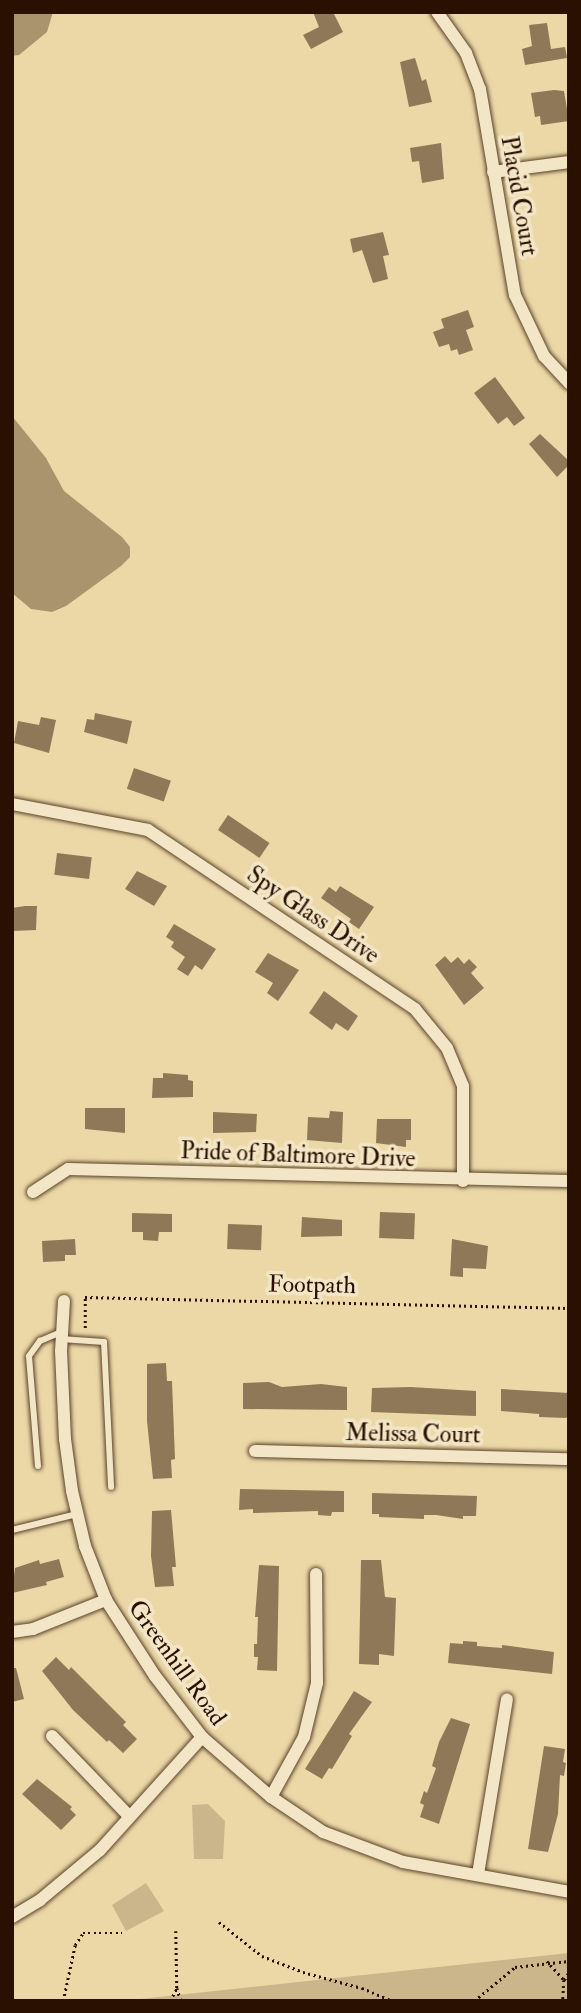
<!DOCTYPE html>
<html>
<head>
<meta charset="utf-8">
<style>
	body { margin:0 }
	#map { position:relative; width:581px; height:2013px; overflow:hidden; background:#ecd8a7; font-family:"IM FELL Double Pica",serif }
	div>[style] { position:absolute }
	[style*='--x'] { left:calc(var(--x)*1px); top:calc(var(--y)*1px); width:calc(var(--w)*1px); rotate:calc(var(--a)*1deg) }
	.green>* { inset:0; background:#cbb68b }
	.water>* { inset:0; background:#aa946e }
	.stream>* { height:4.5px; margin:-2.25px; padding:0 2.25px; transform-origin:2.25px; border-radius:2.25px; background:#aa946e }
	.building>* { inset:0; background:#8e7857; transform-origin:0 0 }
	.path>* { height:2.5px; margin-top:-1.25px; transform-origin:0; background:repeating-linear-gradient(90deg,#291000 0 2px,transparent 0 5.5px) }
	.roads { filter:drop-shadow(0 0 2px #5a422a) drop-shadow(0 0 2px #5a422a) }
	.service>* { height:6px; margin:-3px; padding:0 3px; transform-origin:3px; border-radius:3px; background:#f3e6c6 }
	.minor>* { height:12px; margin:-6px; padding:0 6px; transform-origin:6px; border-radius:6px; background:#f3e6c6 }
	span { translate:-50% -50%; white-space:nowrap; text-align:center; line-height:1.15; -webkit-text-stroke:7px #f3e6c6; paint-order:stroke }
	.street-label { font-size:24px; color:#291000 }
	.frame { position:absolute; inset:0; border:14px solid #291000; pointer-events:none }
</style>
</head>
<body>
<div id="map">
	<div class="green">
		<i style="clip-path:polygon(208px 1804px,225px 1821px,223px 1859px,194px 1859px,192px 1805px)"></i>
		<i style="clip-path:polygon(146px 1883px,164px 1911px,126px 1931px,112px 1905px)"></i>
		<i style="clip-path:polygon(569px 1953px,569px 2001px,122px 2001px)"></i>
	</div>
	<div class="water">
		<i style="clip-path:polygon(12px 12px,53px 12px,47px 32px,19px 55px,12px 56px)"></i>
		<i style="clip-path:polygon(12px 416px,46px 458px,64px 491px,122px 537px,130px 547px,130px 557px,121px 566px,66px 606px,52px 612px,31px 609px,12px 593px)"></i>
	</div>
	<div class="stream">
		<i style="--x:12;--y:1999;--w:2;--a:63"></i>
	</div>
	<div class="building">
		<i style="clip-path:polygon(313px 12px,333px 12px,343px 32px,311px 49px,303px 35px,319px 27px)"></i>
		<i style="clip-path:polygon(547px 23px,551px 49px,565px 47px,567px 58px,525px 65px,522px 49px,532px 46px,529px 25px)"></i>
		<i style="clip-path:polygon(415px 58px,422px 81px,426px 79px,432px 102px,409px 107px,400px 62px)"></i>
		<i style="clip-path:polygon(554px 90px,564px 91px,569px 121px,541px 125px,540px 116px,535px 117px,531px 93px)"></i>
		<i style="clip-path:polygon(441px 143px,444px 179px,422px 183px,419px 161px,412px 162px,410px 148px)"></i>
		<i style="clip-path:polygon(383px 232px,389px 255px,383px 256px,388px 279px,373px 283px,362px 250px,353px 253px,350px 239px)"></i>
		<i style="clip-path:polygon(468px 310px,474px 327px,466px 330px,473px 350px,459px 355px,457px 349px,451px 351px,449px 344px,439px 347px,433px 332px,444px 328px,441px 319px)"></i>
		<i style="clip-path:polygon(495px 377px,525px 418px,514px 426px,507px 417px,498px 424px,474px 393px)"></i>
		<i style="clip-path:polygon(540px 434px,569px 461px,569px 465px,557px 477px,529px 444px)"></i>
		<i style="clip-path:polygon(95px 713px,132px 721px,127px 744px,84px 732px,87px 719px,94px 720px)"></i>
		<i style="clip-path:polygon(41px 717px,56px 720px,49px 753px,14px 743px,18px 721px,39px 725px)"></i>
		<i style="left:134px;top:768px;width:39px;height:22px;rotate:19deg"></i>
		<i style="left:228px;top:815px;width:50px;height:18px;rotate:34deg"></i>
		<i style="left:57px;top:853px;width:35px;height:22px;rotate:7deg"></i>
		<i style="clip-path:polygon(137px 871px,167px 886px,154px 906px,125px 889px)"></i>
		<i style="clip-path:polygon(340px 886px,374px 907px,359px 929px,349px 922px,351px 919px,321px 898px,329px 887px,336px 892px)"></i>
		<i style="clip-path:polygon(25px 906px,37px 906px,36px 930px,12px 931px,12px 908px)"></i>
		<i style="clip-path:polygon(174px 924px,216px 949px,202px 970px,195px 965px,188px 976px,177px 969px,185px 957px,171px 947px,174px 942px,166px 937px)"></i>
		<i style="clip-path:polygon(268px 953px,299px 970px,278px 1001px,267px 993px,273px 983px,255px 972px)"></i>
		<i style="clip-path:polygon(445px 956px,451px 963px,458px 957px,464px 964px,469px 959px,477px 967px,471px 973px,484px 988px,464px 1005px,435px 965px)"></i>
		<i style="clip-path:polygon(324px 991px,358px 1016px,348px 1031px,336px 1023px,332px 1030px,309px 1013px)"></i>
		<i style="clip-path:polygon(163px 1073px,188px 1075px,188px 1080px,193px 1081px,193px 1097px,152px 1098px,153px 1078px,163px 1078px)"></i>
		<i style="clip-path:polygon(85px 1108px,125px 1108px,125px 1133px,85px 1129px)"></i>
		<i style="clip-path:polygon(330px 1111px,343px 1112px,342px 1143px,307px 1140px,308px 1117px,329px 1118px)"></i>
		<i style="clip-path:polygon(213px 1112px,257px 1114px,256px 1132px,213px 1133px)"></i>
		<i style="clip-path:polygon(377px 1119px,411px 1119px,411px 1140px,406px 1140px,406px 1147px,376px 1143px)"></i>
		<i style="left:380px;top:1212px;width:35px;height:26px;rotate:2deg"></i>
		<i style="clip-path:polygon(132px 1213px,172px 1214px,172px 1232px,159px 1232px,158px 1241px,143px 1240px,143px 1232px,132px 1232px)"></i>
		<i style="clip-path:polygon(302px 1217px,342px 1220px,342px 1236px,301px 1237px)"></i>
		<i style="left:228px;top:1224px;width:34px;height:25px;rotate:2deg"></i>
		<i style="clip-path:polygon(75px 1239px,76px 1255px,65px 1255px,65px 1261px,43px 1262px,42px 1241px)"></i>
		<i style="clip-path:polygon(452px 1239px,488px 1246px,486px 1269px,463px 1268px,463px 1277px,450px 1276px)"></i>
		<i style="clip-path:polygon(166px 1363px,167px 1381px,172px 1381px,175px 1459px,171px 1460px,172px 1478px,153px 1479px,147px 1421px,147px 1364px)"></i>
		<i style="clip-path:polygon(269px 1382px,282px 1387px,321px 1384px,347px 1387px,347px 1410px,243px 1409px,243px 1383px)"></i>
		<i style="clip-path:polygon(411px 1387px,476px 1391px,476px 1416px,371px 1412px,372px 1388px)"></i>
		<i style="clip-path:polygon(501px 1389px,569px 1393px,569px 1415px,566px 1418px,539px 1417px,539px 1414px,501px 1411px)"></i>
		<i style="clip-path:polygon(240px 1489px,344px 1491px,344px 1512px,332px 1512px,331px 1516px,318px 1515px,318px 1511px,253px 1513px,253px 1509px,239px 1510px)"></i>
		<i style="clip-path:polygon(372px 1493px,477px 1496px,476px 1516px,463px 1516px,463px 1519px,436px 1515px,424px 1515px,424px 1519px,379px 1517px,379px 1514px,372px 1514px)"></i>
		<i style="clip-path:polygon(171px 1510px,176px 1567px,172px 1567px,174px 1586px,155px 1587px,151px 1556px,152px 1511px)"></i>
		<i style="clip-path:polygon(59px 1559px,64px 1577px,46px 1582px,47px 1585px,12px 1593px,15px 1568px,39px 1560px,40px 1564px)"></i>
		<i style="clip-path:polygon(361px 1560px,381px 1560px,385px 1597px,396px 1598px,394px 1656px,379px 1654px,379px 1665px,359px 1664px)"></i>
		<i style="clip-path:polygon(259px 1565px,279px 1566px,277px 1671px,257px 1670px,258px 1657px,254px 1657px,254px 1644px,257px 1644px,258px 1617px,255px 1617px)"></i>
		<i style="clip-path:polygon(463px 1641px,477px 1642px,477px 1646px,502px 1648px,502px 1645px,554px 1652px,552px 1674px,448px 1663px,450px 1643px,463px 1644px)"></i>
		<i style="clip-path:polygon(56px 1657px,69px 1670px,71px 1667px,126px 1722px,123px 1725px,137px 1739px,123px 1753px,109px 1740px,107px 1742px,73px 1710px,42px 1671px)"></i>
		<i style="clip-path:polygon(12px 1668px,16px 1668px,24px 1699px,12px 1702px)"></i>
		<i style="clip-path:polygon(354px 1691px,372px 1702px,349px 1734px,352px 1736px,332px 1769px,329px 1768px,322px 1779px,305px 1769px)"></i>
		<i style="clip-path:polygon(451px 1718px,470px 1724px,439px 1824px,420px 1817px,424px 1805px,420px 1803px,424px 1791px,427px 1793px,436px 1768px,432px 1766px,439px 1742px)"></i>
		<i style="clip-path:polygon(544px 1746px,565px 1749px,563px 1762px,566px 1763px,564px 1776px,560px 1775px,558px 1814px,548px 1852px,528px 1849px)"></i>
		<i style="clip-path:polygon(37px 1779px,72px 1807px,70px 1809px,76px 1815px,61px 1830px,22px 1794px)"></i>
	</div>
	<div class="path">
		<i style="--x:85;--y:1328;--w:31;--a:-90"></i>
		<i style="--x:85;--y:1297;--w:484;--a:1.3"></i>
		<i style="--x:219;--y:1922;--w:55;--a:38.3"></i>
		<i style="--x:262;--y:1956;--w:44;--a:21.3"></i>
		<i style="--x:303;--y:1972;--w:61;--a:15.2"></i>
		<i style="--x:362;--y:1988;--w:33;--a:23"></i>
		<i style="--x:176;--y:1931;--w:57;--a:89"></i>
		<i style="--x:177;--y:1988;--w:14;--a:73"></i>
		<i style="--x:547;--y:1961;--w:25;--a:48"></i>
		<i style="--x:564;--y:1980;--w:21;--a:93"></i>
		<i style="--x:564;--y:1980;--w:9;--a:-58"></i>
		<i style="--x:63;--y:2001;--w:57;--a:-77.9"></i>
		<i style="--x:75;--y:1945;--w:14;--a:-56"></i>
		<i style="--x:83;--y:1933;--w:39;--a:0"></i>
		<i style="--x:170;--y:2001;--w:15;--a:-62"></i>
		<i style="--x:474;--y:2001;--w:53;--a:-39.7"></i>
		<i style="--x:515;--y:1967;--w:54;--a:-6.3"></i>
	</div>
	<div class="roads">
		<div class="service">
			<i style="--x:61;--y:1339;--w:43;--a:4"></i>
			<i style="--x:104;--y:1342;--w:145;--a:87.2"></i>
			<i style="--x:38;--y:1466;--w:110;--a:-94.7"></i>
			<i style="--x:29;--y:1356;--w:19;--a:-54"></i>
			<i style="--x:40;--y:1341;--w:23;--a:-23"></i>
			<i style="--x:12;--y:1530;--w:67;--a:-13.8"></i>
		</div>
		<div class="minor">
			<i style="--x:437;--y:12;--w:50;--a:54.7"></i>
			<i style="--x:466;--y:53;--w:39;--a:69"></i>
			<i style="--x:480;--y:89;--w:209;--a:80.4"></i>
			<i style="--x:515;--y:295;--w:68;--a:64.6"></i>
			<i style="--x:544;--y:356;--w:37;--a:47"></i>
			<i style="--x:493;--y:172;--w:77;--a:-7.5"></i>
			<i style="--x:12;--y:804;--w:138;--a:10.8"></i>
			<i style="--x:148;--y:830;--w:321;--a:33.8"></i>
			<i style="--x:415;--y:1009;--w:50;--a:50.6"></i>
			<i style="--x:447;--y:1048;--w:41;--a:67.2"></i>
			<i style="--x:463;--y:1086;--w:95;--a:90"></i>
			<i style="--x:33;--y:1192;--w:42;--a:-33.3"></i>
			<i style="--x:68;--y:1169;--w:501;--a:1.37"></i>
			<i style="--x:64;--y:1301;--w:50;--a:93.4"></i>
			<i style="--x:61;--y:1351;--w:88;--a:87.4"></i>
			<i style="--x:65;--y:1439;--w:52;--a:82.3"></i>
			<i style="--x:72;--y:1491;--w:57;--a:76.7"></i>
			<i style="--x:85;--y:1546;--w:58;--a:68.7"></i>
			<i style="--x:106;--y:1600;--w:90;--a:57.2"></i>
			<i style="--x:155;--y:1676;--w:77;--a:52.4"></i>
			<i style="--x:202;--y:1737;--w:91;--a:41"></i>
			<i style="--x:271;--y:1797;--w:63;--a:33.9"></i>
			<i style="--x:323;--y:1832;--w:85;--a:20.6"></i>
			<i style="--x:403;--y:1862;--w:169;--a:10.2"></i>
			<i style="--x:255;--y:1451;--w:314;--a:1.5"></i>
			<i style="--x:12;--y:1632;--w:21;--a:-8"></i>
			<i style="--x:33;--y:1629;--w:79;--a:-21.7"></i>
			<i style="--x:52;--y:1736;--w:110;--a:46.1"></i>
			<i style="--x:271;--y:1797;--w:68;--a:-61.2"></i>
			<i style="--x:304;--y:1737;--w:56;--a:-76.5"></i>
			<i style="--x:317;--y:1683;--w:109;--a:-90.5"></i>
			<i style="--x:478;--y:1874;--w:177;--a:-80.6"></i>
			<i style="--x:12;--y:1917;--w:33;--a:-31"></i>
			<i style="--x:40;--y:1900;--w:78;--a:-39.8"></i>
			<i style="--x:100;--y:1850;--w:152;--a:-47.9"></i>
		</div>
	</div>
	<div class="street-label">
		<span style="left:519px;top:196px;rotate:80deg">Placid Court</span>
		<span style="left:313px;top:915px;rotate:34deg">Spy Glass Drive</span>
		<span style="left:298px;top:1155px;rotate:2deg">Pride of Baltimore Drive</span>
		<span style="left:312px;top:1285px;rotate:1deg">Footpath</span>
		<span style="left:413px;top:1434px;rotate:1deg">Melissa Court</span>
		<span style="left:177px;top:1663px;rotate:54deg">Greenhill Road</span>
	</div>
	<div class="frame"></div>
</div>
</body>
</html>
